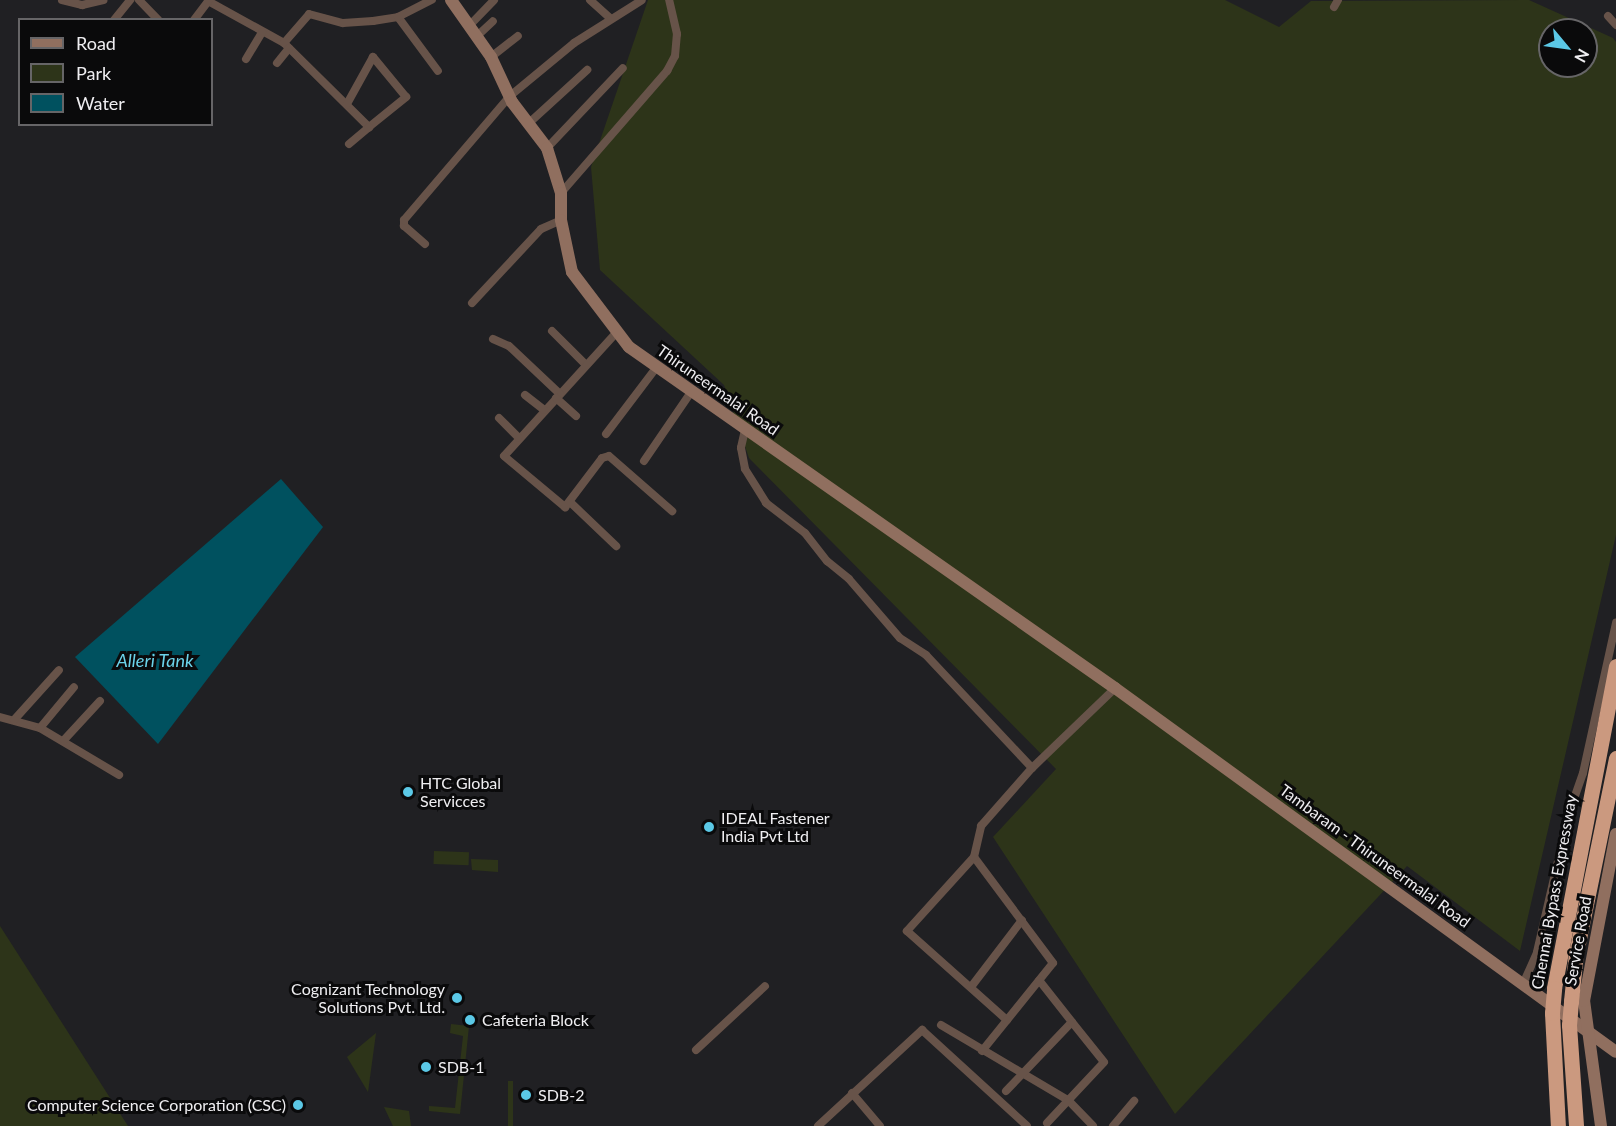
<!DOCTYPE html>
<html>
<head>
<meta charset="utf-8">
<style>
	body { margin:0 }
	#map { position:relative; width:1616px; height:1126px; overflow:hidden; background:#202023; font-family:Lato,sans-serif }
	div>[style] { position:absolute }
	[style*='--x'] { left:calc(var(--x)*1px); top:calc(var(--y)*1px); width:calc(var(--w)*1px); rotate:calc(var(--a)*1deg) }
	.green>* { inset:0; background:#2d3419; transform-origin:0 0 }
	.water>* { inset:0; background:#00515f }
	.street>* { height:8px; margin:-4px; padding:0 4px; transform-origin:4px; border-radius:4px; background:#675349 }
	.secondary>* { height:12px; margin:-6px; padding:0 6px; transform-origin:6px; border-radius:6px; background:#906f5f }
	.highway>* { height:15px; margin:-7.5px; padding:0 7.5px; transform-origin:7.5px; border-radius:7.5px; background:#cb997f }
	.highway-bridge>* { height:15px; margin:-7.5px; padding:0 7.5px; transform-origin:7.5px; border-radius:7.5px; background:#cb997f }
	.dots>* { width:16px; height:16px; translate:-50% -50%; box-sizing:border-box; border:3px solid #0a0a0b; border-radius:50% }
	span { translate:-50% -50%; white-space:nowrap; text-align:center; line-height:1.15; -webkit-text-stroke:6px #0a0a0b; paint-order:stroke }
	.street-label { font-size:16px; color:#efeef1 }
	.poi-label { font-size:16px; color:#efeef1 }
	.left { translate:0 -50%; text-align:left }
	.right { translate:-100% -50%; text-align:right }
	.water-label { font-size:18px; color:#6bd2e9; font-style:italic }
	.legend { position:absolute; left:18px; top:18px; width:195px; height:108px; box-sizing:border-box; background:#0a0a0b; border:2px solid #666567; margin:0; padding:8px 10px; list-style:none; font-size:18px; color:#efeef1 }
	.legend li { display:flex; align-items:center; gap:12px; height:30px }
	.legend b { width:30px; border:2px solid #666567 }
	.north { position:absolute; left:1538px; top:18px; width:60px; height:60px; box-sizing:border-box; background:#0a0a0b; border:2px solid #666567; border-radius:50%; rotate:119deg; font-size:16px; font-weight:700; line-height:24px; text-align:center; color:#efeef1 }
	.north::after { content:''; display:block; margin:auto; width:21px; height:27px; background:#5bc8e6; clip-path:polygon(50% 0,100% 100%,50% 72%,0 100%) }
</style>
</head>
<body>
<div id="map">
	<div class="green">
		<i style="clip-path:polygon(evenodd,648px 0,1225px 0,1279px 27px,1311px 1px,1529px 0,1613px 38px,1616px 42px,1616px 535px,1520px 951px,1407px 866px,1175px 1114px,993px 837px,1056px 769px,749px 458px,724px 385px,600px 270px,591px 167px,648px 0,1550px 30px,1586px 30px,1586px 66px,1550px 66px,1550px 30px)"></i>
		<i style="left:434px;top:851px;width:35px;height:13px;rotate:2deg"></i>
		<i style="clip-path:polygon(471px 859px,498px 860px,498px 872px,472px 870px)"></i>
		<i style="clip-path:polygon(0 926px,128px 1126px,0 1126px)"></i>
		<i style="clip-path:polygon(451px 1024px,469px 1026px,460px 1114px,429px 1111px,429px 1106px,455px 1108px,463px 1036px,450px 1033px)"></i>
		<i style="clip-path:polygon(376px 1033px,368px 1092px,347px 1057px)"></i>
		<i style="left:508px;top:1081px;width:5px;height:46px"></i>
		<i style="clip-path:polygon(384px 1107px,409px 1111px,411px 1126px,393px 1126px)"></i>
	</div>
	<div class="water">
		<i style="clip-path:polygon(281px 479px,323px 527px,158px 744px,75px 657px)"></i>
	</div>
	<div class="street">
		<i style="--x:62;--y:0;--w:21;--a:14"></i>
		<i style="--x:82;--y:5;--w:22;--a:-13"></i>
		<i style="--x:139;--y:0;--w:28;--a:46"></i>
		<i style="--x:590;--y:0;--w:28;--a:42"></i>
		<i style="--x:208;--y:1;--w:87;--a:28.9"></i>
		<i style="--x:284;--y:43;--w:120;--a:44.7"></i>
		<i style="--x:369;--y:127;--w:48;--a:-39"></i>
		<i style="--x:406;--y:97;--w:52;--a:-129.5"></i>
		<i style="--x:373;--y:57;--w:54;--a:119"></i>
		<i style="--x:1334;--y:7;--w:8;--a:-60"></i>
		<i style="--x:1608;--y:16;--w:12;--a:48"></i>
		<i style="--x:398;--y:17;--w:67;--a:53.5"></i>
		<i style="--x:114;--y:20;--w:26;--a:-51"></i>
		<i style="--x:194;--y:20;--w:25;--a:-53"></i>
		<i style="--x:469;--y:26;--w:36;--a:-46"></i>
		<i style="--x:476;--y:37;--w:23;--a:-43"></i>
		<i style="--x:284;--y:43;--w:38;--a:-49"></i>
		<i style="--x:309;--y:14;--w:35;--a:15"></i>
		<i style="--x:343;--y:23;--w:30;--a:-4"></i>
		<i style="--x:373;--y:21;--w:25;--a:-9"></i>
		<i style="--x:398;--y:17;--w:38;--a:-27"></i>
		<i style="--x:491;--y:57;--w:34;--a:-38"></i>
		<i style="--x:246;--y:59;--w:31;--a:-59"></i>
		<i style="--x:277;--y:63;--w:19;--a:-51"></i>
		<i style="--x:529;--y:123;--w:79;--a:-42.4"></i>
		<i style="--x:349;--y:144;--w:26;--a:-40"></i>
		<i style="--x:547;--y:148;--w:110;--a:-46.5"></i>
		<i style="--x:561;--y:193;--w:162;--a:-49"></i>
		<i style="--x:667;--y:71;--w:17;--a:-62"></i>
		<i style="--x:675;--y:56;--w:22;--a:-85"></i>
		<i style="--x:677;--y:34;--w:35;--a:-103"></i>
		<i style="--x:425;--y:244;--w:28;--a:-139"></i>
		<i style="--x:404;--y:226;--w:6;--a:-90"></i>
		<i style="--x:404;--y:220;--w:163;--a:-49.5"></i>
		<i style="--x:510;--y:96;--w:83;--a:-39.6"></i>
		<i style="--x:574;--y:43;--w:80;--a:-32.3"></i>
		<i style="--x:472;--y:303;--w:101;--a:-47"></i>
		<i style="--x:541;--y:229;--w:22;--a:-24"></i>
		<i style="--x:552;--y:331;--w:48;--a:45"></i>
		<i style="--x:616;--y:333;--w:166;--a:132.3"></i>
		<i style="--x:504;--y:456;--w:80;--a:39.9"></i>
		<i style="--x:565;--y:507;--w:61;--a:-52.9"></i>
		<i style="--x:602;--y:458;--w:7;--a:-16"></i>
		<i style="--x:609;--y:456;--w:84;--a:41.1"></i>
		<i style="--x:493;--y:339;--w:17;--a:24"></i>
		<i style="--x:509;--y:346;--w:70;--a:43.3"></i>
		<i style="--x:525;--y:395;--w:24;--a:38"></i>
		<i style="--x:556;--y:398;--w:27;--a:42"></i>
		<i style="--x:499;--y:418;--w:27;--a:45"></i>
		<i style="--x:745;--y:430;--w:18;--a:103"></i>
		<i style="--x:741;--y:448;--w:21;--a:79"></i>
		<i style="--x:745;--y:469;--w:40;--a:58"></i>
		<i style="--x:766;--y:503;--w:49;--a:37.6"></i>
		<i style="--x:805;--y:533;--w:36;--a:52"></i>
		<i style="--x:827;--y:561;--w:28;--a:39"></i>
		<i style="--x:849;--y:579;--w:78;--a:49.2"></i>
		<i style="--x:900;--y:638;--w:31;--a:33"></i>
		<i style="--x:926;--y:655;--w:155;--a:46.8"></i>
		<i style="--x:606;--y:434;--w:83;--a:-52.9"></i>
		<i style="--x:644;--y:461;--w:83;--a:-55.7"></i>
		<i style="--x:570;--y:502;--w:64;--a:43.7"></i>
		<i style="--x:0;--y:717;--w:41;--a:15.4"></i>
		<i style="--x:40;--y:728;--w:92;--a:30.7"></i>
		<i style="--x:14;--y:720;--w:67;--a:-48"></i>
		<i style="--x:40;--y:728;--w:53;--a:-50.3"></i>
		<i style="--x:64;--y:740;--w:53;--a:-47.3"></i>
		<i style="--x:974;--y:857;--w:100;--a:132.2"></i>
		<i style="--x:907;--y:931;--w:134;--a:41.7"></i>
		<i style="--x:1523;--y:984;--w:35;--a:-66"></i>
		<i style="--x:1537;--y:952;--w:143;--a:-77"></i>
		<i style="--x:1569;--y:813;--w:42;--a:-70.7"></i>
		<i style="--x:1583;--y:773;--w:154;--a:-77.6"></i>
		<i style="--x:971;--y:987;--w:84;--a:-52.7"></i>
		<i style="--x:941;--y:1025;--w:147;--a:30.6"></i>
		<i style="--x:1068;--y:1100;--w:36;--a:46"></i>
		<i style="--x:696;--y:1050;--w:94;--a:-42.8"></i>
		<i style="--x:982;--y:1051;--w:113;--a:-51.1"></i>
		<i style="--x:1053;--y:963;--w:132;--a:-126.7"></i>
		<i style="--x:974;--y:857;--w:32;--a:-77"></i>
		<i style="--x:981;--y:826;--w:77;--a:-48.7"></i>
		<i style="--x:1032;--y:768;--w:115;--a:-43.9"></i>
		<i style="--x:1006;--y:1091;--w:95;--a:-46.3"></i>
		<i style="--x:1072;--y:1022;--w:53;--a:-128.2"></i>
		<i style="--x:852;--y:1093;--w:43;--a:49.7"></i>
		<i style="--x:1047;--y:1123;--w:83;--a:-46.9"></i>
		<i style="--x:1104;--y:1062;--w:51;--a:-128.7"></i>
		<i style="--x:818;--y:1126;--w:142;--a:-42.7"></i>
		<i style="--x:922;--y:1030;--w:142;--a:42.4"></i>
		<i style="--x:1113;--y:1126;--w:33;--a:-50"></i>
	</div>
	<div class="secondary">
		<i style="--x:451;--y:0;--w:70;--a:54.9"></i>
		<i style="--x:491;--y:57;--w:50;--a:65"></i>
		<i style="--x:512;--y:102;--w:58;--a:52.7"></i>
		<i style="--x:547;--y:148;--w:47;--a:72.7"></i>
		<i style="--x:561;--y:193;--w:27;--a:90"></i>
		<i style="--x:561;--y:220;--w:53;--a:78.1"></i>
		<i style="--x:572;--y:272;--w:94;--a:52.8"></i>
		<i style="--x:629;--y:347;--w:594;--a:35.06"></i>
		<i style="--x:1115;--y:688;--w:619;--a:36"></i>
		<i style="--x:1601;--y:1126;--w:126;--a:-97.7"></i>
		<i style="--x:1584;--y:1001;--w:170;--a:-79.2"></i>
	</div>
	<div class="highway">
		<i style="--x:1554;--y:988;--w:328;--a:-79.1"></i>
		<i style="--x:1571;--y:1001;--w:48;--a:-84.1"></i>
		<i style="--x:1576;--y:953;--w:199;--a:-78.4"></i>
		<i style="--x:1552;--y:1013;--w:113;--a:87"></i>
		<i style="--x:1569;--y:1025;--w:101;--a:86"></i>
	</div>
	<div class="highway-bridge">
		<i style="--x:1552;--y:1013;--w:25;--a:-85"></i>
		<i style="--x:1569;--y:1025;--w:24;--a:-85"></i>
	</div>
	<div class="dots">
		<i style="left:408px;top:792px;background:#5bc8e6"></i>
		<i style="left:709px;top:827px;background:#5bc8e6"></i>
		<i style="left:457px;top:998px;background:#5bc8e6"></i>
		<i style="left:470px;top:1020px;background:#5bc8e6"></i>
		<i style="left:426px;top:1067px;background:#5bc8e6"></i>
		<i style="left:526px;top:1095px;background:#5bc8e6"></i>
		<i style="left:298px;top:1105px;background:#5bc8e6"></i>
	</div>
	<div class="street-label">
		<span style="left:718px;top:390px;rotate:35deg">Thiruneermalai Road</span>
		<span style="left:1375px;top:856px;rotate:36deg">Tambaram - Thiruneermalai Road</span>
		<span style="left:1554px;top:892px;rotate:-80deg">Chennai Bypass Expressway</span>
		<span style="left:1578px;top:941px;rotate:-80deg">Service Road</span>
	</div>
	<div class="poi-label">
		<span class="left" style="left:420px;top:792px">HTC Global<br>Servicces</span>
		<span class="left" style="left:721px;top:827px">IDEAL Fastener<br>India Pvt Ltd</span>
		<span class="right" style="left:445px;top:998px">Cognizant Technology<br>Solutions Pvt. Ltd.</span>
		<span class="left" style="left:482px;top:1020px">Cafeteria Block</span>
		<span class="left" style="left:438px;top:1067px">SDB-1</span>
		<span class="left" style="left:538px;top:1095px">SDB-2</span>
		<span class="right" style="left:286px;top:1105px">Computer Science Corporation (CSC)</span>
	</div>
	<div class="water-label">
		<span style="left:155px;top:660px">Alleri Tank</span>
	</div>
	<ul class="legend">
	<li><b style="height:8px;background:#906f5f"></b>Road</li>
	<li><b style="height:16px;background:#2d3419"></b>Park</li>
	<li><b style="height:16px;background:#00515f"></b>Water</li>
	</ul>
	<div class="north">N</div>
</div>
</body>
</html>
